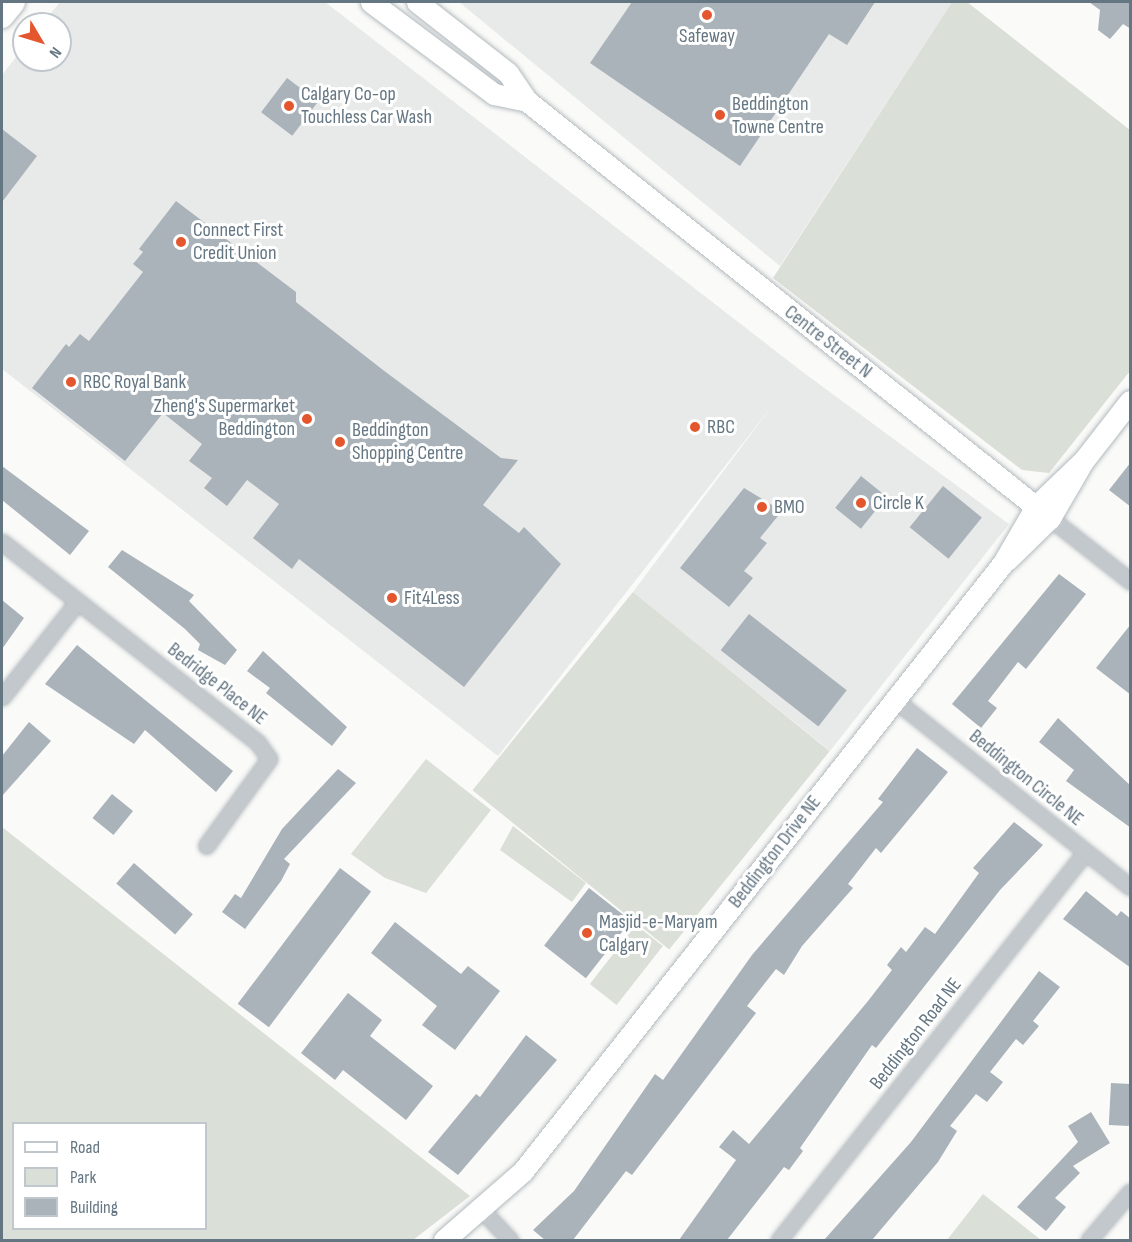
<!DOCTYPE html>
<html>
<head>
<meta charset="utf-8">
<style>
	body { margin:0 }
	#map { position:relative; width:1132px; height:1242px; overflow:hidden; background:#fafaf8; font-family:"Sofia Sans Condensed",sans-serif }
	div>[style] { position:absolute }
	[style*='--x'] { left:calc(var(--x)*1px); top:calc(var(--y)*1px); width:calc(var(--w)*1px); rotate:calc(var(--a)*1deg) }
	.built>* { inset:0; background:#e8e9e9 }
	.green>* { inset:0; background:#dadfd7; transform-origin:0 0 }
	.building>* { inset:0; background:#aab3b9; transform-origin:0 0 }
	.roads { filter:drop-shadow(0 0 2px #b3babf) drop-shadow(0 0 2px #b3babf) }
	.street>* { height:15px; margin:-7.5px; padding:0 7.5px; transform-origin:7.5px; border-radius:7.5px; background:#c3c8cc }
	.secondary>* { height:21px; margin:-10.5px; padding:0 10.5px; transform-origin:10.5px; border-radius:10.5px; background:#fff }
	.dots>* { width:16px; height:16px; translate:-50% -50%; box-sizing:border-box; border:3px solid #fff; border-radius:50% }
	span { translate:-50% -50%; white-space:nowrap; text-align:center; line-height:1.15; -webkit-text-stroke:6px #fff; paint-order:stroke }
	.poi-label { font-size:20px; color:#657683 }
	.left { translate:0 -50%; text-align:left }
	.right { translate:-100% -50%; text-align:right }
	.street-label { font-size:20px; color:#657683 }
	.frame { position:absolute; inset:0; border:3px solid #657683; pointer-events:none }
	.legend { position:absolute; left:12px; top:1122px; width:195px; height:108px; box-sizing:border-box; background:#fff; border:2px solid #c1c8cd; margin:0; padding:8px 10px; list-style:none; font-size:18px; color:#657683 }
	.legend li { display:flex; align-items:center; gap:12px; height:30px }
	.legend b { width:30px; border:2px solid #c1c8cd }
	.north { position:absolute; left:12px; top:12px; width:60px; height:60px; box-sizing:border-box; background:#fff; border:2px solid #c1c8cd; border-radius:50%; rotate:128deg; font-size:16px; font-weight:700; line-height:24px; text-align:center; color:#657683 }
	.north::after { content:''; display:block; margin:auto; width:21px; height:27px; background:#e4572e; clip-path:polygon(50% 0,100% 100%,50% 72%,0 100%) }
</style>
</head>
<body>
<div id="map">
	<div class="built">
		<i style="clip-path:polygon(60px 2px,325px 2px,800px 370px,1009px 524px,830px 751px,633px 592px,772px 406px,498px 756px,2px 369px,2px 75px,24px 47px,24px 60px,60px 60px,60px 24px,42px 24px)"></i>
		<i style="clip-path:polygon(459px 2px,952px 2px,780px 266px)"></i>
	</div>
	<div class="green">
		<i style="clip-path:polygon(952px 2px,967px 2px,1130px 130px,1130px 371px,1049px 473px,1022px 470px,773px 278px)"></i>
		<i style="left:633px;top:592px;width:253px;height:255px;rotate:39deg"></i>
		<i style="clip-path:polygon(426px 759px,491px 810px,426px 893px,385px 878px,351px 854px)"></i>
		<i style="clip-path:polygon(513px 826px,586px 883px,572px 902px,500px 850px)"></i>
		<i style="clip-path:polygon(evenodd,2px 827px,223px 1001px,470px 1196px,413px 1240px,2px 1240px,2px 827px,14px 1124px,206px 1124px,206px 1228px,14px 1228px,14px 1124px)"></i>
		<i style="left:636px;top:925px;width:34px;height:75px;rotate:38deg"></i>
		<i style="clip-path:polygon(983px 1194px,1041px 1240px,947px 1240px)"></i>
	</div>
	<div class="building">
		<i style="clip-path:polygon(632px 2px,875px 2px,847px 45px,829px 34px,740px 166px,590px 63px)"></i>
		<i style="clip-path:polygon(1089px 2px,1131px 2px,1131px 29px,1123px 24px,1110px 39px,1098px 30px,1100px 10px)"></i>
		<i style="left:287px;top:78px;width:39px;height:43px;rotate:37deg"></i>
		<i style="clip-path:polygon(2px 129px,37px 156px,2px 202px)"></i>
		<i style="clip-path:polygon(176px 201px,296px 292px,296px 302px,383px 370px,501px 458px,518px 460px,483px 505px,519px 533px,524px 527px,561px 564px,464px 687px,299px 559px,292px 569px,253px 538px,279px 504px,247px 480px,227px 506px,204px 488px,212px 478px,189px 461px,202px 444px,163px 413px,125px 461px,32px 388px,66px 344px,69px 347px,80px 334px,89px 341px,143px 272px,133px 264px,143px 252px,139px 249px)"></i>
		<i style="clip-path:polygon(1131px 462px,1131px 507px,1109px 490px)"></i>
		<i style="clip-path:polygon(2px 466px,89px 531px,70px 555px,2px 500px)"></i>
		<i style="left:861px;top:476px;width:33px;height:41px;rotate:39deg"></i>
		<i style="left:943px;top:486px;width:50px;height:53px;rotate:39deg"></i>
		<i style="clip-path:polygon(744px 488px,782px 511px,760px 538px,767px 543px,744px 571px,753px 578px,729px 607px,680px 568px)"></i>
		<i style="clip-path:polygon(122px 550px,194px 595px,189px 601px,237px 650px,225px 665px,198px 650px,200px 644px,185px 629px,108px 567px)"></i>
		<i style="clip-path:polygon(1059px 574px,1086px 594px,1026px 669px,1018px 662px,988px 701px,997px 708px,981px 728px,952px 704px)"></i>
		<i style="clip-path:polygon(2px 600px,24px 618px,2px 649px)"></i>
		<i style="left:749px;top:614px;width:124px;height:46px;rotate:38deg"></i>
		<i style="clip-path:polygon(1131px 624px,1131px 695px,1096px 668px)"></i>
		<i style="clip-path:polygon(77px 645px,233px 771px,216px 792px,145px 730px,134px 744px,45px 684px)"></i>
		<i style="clip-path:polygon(263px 651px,347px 727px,332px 746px,266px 693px,270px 688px,247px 671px)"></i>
		<i style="clip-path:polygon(1058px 718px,1131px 786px,1131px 828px,1066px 781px,1074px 770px,1039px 742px)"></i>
		<i style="clip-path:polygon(29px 722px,51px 741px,2px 796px,2px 756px)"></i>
		<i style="clip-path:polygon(917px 748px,948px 772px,881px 853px,876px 848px,848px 884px,853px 888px,802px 946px,784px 975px,776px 969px,747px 1006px,756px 1013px,632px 1175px,626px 1171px,573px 1240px,545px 1240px,533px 1230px,574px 1191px,655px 1074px,663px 1080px,752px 955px,883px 802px,878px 799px)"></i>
		<i style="clip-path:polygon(338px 769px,356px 783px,284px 859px,290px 864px,281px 881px,245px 929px,222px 912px,235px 894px,241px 898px,282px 829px)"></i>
		<i style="left:112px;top:794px;width:27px;height:31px;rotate:39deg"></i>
		<i style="clip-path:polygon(1014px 822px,1043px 845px,1000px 890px,876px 1048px,872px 1045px,800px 1148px,803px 1151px,789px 1170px,784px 1167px,727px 1240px,679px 1240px,736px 1160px,719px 1147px,733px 1130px,749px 1144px,868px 1001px,892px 970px,887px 965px,901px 947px,906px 952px,925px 927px,935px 934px,979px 873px,973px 868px)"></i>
		<i style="left:134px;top:863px;width:78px;height:27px;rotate:41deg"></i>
		<i style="left:340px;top:868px;width:39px;height:170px;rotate:37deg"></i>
		<i style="left:589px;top:888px;width:53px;height:73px;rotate:38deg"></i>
		<i style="clip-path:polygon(1086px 891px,1117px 916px,1121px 911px,1131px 919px,1131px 968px,1063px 919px)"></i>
		<i style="clip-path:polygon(395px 922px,461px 974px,468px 966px,500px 991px,455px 1050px,422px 1025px,437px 1006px,371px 953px)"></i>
		<i style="clip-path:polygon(1039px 971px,1060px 987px,1033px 1021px,1039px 1026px,1023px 1045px,1016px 1039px,990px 1072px,1003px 1082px,987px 1102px,976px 1094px,950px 1126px,957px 1131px,938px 1162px,872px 1240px,824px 1240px,911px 1142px)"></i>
		<i style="clip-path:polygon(348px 993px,382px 1020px,370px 1036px,433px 1086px,406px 1120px,343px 1070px,335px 1080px,301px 1053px)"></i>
		<i style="clip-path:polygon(526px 1035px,557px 1060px,458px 1175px,428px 1152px,476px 1094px,480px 1097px)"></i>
		<i style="left:1111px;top:1083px;width:20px;height:42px;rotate:3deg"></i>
		<i style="clip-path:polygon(1091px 1112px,1110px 1143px,1073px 1166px,1080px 1173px,1055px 1198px,1066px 1207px,1046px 1231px,1017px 1207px,1078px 1142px,1068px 1126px)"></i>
	</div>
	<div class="roads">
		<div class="street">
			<i style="--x:1050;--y:518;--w:102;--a:38.2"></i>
			<i style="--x:2;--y:542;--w:325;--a:38.1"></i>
			<i style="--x:258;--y:743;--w:19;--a:55"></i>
			<i style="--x:269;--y:759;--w:107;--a:125.9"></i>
			<i style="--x:2;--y:697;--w:121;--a:-51.7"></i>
			<i style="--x:895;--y:700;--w:300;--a:38.5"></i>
			<i style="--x:483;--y:1211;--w:40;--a:47"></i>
			<i style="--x:779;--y:1240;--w:494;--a:-51.7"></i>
			<i style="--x:1089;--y:1240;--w:63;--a:-49.5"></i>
		</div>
		<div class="secondary">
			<i style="--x:371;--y:2;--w:154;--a:36.8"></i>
			<i style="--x:494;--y:94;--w:34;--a:12"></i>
			<i style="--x:417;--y:2;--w:115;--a:38"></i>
			<i style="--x:508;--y:73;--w:34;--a:56"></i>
			<i style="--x:527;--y:101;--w:669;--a:38.57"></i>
			<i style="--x:2;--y:17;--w:19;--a:-51"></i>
			<i style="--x:1007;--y:560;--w:60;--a:-44.3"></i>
			<i style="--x:1050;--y:518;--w:64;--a:-59.8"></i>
			<i style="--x:444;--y:1240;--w:105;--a:-41.1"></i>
			<i style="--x:523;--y:1171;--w:775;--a:-51.71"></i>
			<i style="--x:1003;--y:563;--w:66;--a:-59.9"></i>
			<i style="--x:1036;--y:506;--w:66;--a:-43.8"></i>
			<i style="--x:1084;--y:460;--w:75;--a:-52.1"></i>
		</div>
	</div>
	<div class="dots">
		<i style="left:707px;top:15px;background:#e4572e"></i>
		<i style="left:289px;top:106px;background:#e4572e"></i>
		<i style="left:720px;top:115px;background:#e4572e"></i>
		<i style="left:181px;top:242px;background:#e4572e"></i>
		<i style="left:71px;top:382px;background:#e4572e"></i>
		<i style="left:307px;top:419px;background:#e4572e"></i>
		<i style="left:695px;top:427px;background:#e4572e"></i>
		<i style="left:340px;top:442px;background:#e4572e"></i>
		<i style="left:861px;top:503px;background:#e4572e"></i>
		<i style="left:762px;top:507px;background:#e4572e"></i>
		<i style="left:392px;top:598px;background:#e4572e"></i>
		<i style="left:587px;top:933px;background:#e4572e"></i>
	</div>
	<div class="poi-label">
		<span style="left:707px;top:36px">Safeway</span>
		<span class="left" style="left:301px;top:106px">Calgary Co-op<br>Touchless Car Wash</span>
		<span class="left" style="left:732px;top:116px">Beddington<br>Towne Centre</span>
		<span class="left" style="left:193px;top:242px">Connect First<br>Credit Union</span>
		<span class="left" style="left:83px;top:382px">RBC Royal Bank</span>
		<span class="right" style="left:295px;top:418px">Zheng's Supermarket<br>Beddington</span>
		<span class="left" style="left:707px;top:427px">RBC</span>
		<span class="left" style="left:352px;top:442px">Beddington<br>Shopping Centre</span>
		<span class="left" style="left:873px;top:503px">Circle K</span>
		<span class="left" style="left:774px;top:507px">BMO</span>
		<span class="left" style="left:404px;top:598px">Fit4Less</span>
		<span class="left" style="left:599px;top:934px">Masjid-e-Maryam<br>Calgary</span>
	</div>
	<div class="street-label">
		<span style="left:828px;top:342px;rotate:38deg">Centre Street N</span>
		<span style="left:217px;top:684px;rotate:38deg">Bedridge Place NE</span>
		<span style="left:1026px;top:778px;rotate:39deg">Beddington Circle NE</span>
		<span style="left:775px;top:852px;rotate:-52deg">Beddington Drive NE</span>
		<span style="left:916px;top:1034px;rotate:-52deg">Beddington Road NE</span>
	</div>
	<div class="frame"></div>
	<ul class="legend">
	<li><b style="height:8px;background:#fff"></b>Road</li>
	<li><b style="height:16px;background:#dadfd7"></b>Park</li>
	<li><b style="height:16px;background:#aab3b9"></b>Building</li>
	</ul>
	<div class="north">N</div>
</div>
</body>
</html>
